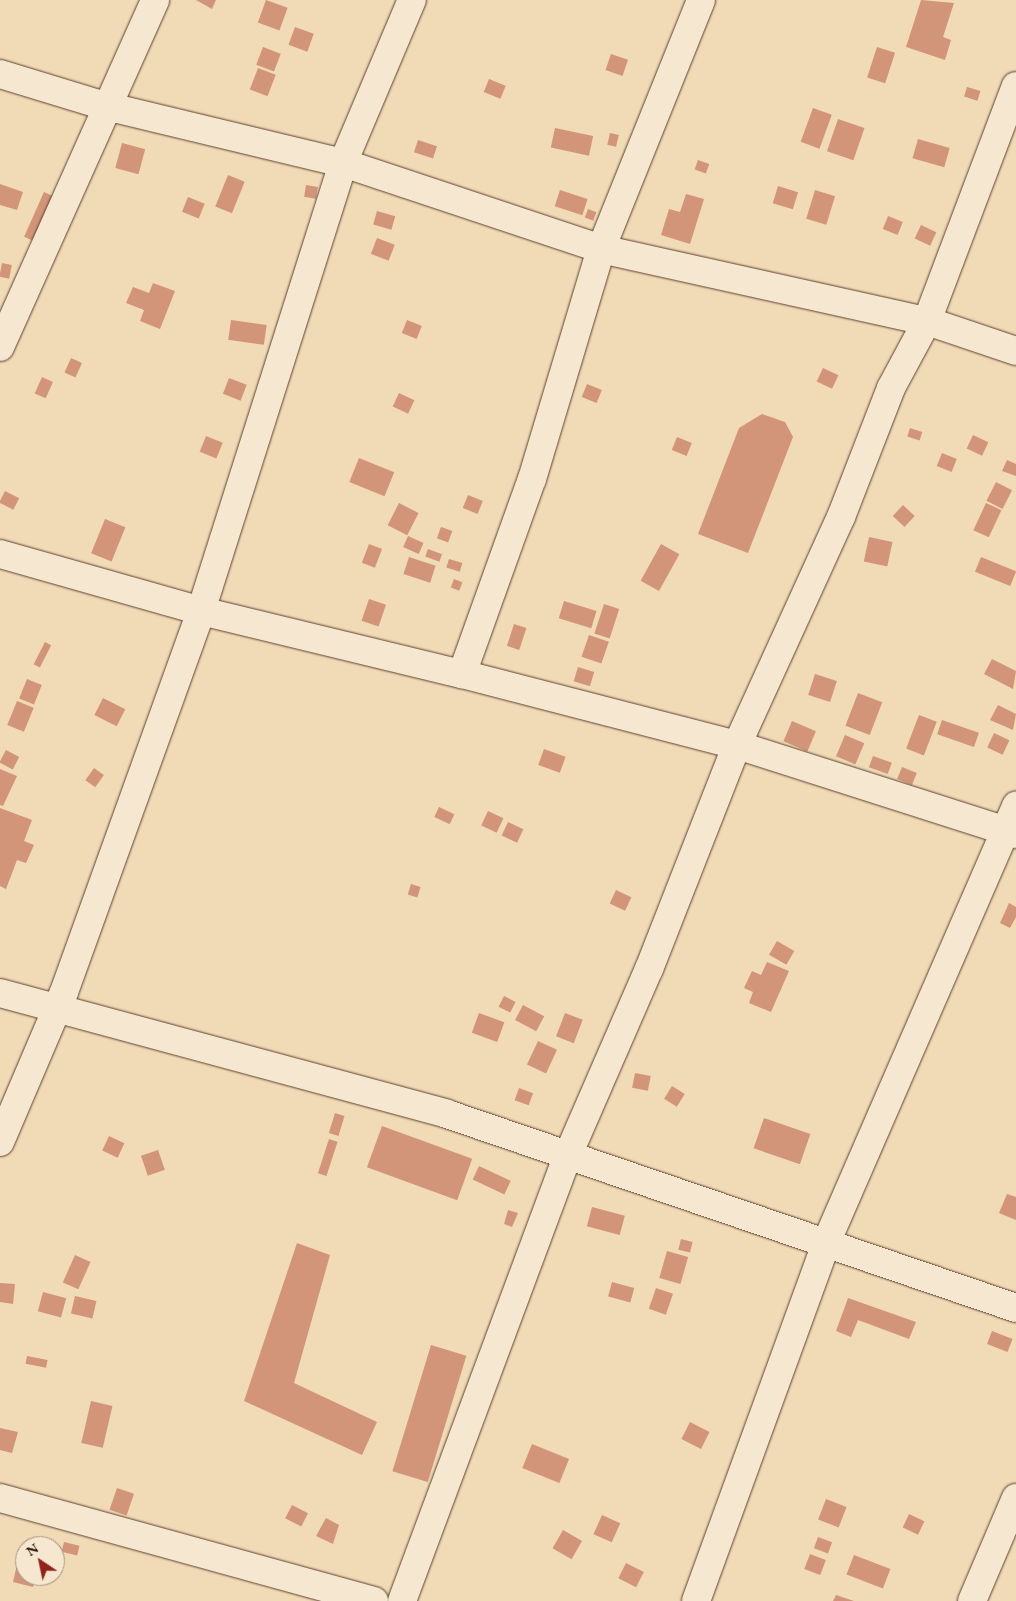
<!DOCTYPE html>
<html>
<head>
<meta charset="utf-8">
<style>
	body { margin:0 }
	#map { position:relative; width:1016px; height:1601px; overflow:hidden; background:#f1dab6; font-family:"EB Garamond",serif }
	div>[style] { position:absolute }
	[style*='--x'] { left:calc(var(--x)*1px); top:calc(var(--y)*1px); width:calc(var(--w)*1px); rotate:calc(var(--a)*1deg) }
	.building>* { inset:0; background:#d3957a; transform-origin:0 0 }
	.roads { filter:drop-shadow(0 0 1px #5d412e) drop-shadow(0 0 1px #5d412e) }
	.minor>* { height:28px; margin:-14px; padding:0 14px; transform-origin:14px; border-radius:14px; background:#f6e7d0 }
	span { translate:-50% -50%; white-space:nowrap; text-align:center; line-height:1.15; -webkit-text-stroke:4px #f6e7d0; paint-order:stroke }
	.north { position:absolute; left:15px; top:1536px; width:50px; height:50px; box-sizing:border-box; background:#f6e7d0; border:1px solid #a5907d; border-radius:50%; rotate:326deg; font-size:14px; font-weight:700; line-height:20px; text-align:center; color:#2c0e00 }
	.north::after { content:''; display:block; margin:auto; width:18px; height:22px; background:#8f2418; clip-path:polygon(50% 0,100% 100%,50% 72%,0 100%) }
</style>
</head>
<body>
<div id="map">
	<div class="building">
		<i style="clip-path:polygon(196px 0,216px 0,212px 9px)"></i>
		<i style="left:266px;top:0;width:23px;height:24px;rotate:20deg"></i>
		<i style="clip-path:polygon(921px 0,954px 3px,943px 37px,951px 40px,945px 60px,906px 47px)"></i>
		<i style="left:295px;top:27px;width:20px;height:19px;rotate:20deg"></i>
		<i style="left:263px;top:47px;width:19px;height:19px;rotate:21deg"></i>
		<i style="left:877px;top:47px;width:19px;height:32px;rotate:18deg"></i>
		<i style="left:611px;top:54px;width:18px;height:17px;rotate:19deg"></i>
		<i style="left:258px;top:68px;width:19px;height:23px;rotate:21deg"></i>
		<i style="left:489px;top:79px;width:18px;height:14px;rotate:22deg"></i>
		<i style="left:967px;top:87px;width:14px;height:10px;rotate:17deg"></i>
		<i style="left:813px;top:108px;width:20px;height:36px;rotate:20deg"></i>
		<i style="left:838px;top:119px;width:28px;height:34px;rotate:19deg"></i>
		<i style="left:555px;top:128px;width:39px;height:20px;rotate:12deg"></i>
		<i style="left:610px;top:133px;width:9px;height:12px;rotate:13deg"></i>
		<i style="left:918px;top:139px;width:33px;height:20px;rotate:16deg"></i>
		<i style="left:418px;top:140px;width:20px;height:13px;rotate:18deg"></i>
		<i style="left:122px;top:143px;width:24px;height:26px;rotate:15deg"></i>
		<i style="left:698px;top:160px;width:12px;height:10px;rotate:20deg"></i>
		<i style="left:228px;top:175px;width:18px;height:34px;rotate:22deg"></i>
		<i style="clip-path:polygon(0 184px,23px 192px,17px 210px,0 205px)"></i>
		<i style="left:306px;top:185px;width:12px;height:12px;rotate:9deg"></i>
		<i style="left:778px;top:186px;width:21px;height:18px;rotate:17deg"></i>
		<i style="left:560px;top:190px;width:29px;height:17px;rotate:18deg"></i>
		<i style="left:815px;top:190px;width:21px;height:30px;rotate:17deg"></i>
		<i style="left:44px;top:192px;width:12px;height:49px;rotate:24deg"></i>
		<i style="clip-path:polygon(686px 194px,704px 199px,690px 244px,661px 235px,669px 209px,680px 212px)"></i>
		<i style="left:188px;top:197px;width:18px;height:16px;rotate:22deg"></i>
		<i style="left:588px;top:209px;width:9px;height:9px;rotate:21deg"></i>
		<i style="left:377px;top:211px;width:19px;height:14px;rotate:16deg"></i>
		<i style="left:888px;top:216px;width:16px;height:14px;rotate:22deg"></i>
		<i style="left:921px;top:225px;width:17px;height:15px;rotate:25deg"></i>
		<i style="left:377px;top:238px;width:19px;height:17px;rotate:21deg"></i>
		<i style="left:2px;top:263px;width:10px;height:14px;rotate:11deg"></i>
		<i style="clip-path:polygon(153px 283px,175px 291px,160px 329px,140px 321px,144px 310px,126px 303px,133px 287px,149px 293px)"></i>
		<i style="left:231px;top:320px;width:36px;height:20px;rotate:8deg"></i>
		<i style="left:407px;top:320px;width:16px;height:14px;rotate:22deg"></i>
		<i style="left:71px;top:358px;width:12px;height:16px;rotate:24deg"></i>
		<i style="left:823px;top:368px;width:17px;height:15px;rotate:25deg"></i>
		<i style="left:42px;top:377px;width:12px;height:18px;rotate:24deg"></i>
		<i style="left:229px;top:378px;width:19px;height:17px;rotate:21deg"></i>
		<i style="left:587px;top:384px;width:16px;height:14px;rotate:22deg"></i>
		<i style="left:399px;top:393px;width:17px;height:15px;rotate:25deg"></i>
		<i style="clip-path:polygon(762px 414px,785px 422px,793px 437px,748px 553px,698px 534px,739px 428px)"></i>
		<i style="left:910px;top:428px;width:13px;height:9px;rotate:18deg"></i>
		<i style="left:973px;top:435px;width:17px;height:15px;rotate:25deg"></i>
		<i style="left:206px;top:436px;width:18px;height:17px;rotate:22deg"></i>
		<i style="left:677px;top:437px;width:16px;height:14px;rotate:22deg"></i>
		<i style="left:942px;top:453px;width:16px;height:14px;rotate:22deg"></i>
		<i style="left:359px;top:458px;width:38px;height:26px;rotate:22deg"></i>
		<i style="clip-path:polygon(1007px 460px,1016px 464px,1016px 476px,1002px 471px)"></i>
		<i style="left:996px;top:482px;width:18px;height:21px;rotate:27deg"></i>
		<i style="left:5px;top:491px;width:16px;height:13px;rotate:27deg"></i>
		<i style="left:468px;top:495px;width:16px;height:14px;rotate:22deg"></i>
		<i style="left:399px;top:503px;width:22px;height:25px;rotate:27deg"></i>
		<i style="left:986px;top:503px;width:17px;height:30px;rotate:25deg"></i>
		<i style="left:903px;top:505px;width:16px;height:15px;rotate:43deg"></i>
		<i style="left:105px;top:519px;width:22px;height:37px;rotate:22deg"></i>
		<i style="left:441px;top:527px;width:12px;height:12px;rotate:20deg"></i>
		<i style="left:408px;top:536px;width:17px;height:12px;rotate:24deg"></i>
		<i style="left:869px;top:537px;width:24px;height:25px;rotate:12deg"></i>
		<i style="left:369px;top:544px;width:14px;height:20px;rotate:21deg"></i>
		<i style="left:661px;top:544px;width:21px;height:42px;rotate:29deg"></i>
		<i style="left:428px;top:549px;width:15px;height:8px;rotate:20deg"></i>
		<i style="left:409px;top:557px;width:28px;height:18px;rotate:18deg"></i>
		<i style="left:981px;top:557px;width:38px;height:16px;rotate:22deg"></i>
		<i style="left:449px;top:559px;width:14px;height:9px;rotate:17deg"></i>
		<i style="left:454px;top:579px;width:9px;height:9px;rotate:21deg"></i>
		<i style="left:369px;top:599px;width:18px;height:23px;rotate:19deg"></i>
		<i style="left:564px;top:601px;width:34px;height:18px;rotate:17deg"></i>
		<i style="left:604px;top:604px;width:16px;height:31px;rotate:18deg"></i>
		<i style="left:514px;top:624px;width:13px;height:23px;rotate:18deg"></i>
		<i style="left:589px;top:635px;width:21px;height:23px;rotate:19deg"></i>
		<i style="left:45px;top:642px;width:7px;height:25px;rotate:27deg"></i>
		<i style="clip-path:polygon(992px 659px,1016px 671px,1013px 689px,984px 674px)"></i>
		<i style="left:578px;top:667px;width:17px;height:15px;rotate:17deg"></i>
		<i style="left:815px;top:674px;width:23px;height:22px;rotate:18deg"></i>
		<i style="left:27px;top:679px;width:16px;height:21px;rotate:22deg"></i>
		<i style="left:858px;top:693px;width:26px;height:35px;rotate:21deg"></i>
		<i style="left:103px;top:698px;width:25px;height:19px;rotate:27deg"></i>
		<i style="left:17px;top:701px;width:18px;height:26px;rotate:22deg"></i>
		<i style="clip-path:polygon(998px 705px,1016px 714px,1013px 730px,990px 720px)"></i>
		<i style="left:919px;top:715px;width:19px;height:36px;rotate:21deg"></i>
		<i style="left:942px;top:720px;width:39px;height:15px;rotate:19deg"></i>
		<i style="left:792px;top:721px;width:26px;height:22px;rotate:23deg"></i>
		<i style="left:994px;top:733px;width:17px;height:16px;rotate:25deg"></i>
		<i style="left:845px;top:735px;width:21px;height:23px;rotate:23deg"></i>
		<i style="left:544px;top:749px;width:23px;height:17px;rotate:20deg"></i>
		<i style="left:6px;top:750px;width:15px;height:14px;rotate:28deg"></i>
		<i style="left:873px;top:756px;width:20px;height:12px;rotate:20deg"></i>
		<i style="left:902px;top:767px;width:16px;height:13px;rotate:22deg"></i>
		<i style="left:94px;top:768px;width:12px;height:15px;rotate:35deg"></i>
		<i style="clip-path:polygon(0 769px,17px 776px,3px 806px,0 805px)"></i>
		<i style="left:439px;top:807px;width:17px;height:11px;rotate:25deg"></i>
		<i style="clip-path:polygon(0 808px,32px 820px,24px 841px,34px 845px,26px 863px,17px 860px,6px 889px,0 886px)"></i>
		<i style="left:488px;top:811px;width:17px;height:16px;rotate:25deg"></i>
		<i style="left:508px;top:822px;width:17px;height:15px;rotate:25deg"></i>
		<i style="left:411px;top:884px;width:10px;height:11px;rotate:17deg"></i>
		<i style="left:616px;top:890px;width:17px;height:15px;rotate:25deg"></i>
		<i style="clip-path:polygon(1009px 903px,1016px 907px,1016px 917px,1010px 928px,1000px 923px)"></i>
		<i style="left:777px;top:941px;width:20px;height:16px;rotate:30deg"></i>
		<i style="clip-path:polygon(767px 962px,789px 971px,771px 1012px,749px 1003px,753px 992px,744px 988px,752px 971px,761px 975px)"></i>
		<i style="left:504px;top:996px;width:13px;height:12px;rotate:27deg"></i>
		<i style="left:523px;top:1005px;width:24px;height:17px;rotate:28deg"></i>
		<i style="left:479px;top:1013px;width:27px;height:21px;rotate:20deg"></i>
		<i style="left:565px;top:1013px;width:19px;height:25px;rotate:21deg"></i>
		<i style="left:538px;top:1041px;width:21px;height:26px;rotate:25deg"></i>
		<i style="left:635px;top:1073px;width:16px;height:15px;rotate:11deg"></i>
		<i style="left:672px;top:1086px;width:15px;height:15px;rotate:32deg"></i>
		<i style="left:519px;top:1088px;width:15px;height:13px;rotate:20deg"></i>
		<i style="left:335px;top:1113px;width:10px;height:21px;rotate:17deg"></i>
		<i style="left:764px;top:1118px;width:49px;height:32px;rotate:19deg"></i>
		<i style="left:382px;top:1126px;width:96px;height:44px;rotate:20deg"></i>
		<i style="left:109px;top:1136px;width:17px;height:16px;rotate:25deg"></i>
		<i style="left:329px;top:1139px;width:9px;height:36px;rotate:18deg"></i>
		<i style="left:158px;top:1150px;width:21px;height:18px;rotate:71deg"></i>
		<i style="left:479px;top:1166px;width:35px;height:15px;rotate:25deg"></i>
		<i style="clip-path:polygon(1007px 1194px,1016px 1197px,1016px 1220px,999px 1213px)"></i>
		<i style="left:592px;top:1207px;width:34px;height:20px;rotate:15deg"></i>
		<i style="clip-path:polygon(508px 1210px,518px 1213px,512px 1227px,504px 1224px)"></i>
		<i style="left:681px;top:1239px;width:12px;height:11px;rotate:14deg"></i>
		<i style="clip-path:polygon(297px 1243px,330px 1255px,294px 1383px,377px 1422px,362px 1455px,244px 1401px)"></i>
		<i style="left:667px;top:1251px;width:22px;height:28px;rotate:16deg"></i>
		<i style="left:75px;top:1255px;width:17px;height:30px;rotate:24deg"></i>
		<i style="left:612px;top:1282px;width:23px;height:15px;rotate:15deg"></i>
		<i style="clip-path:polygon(0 1283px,15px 1284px,13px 1304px,0 1302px)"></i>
		<i style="left:656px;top:1288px;width:18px;height:22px;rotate:19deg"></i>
		<i style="left:43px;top:1292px;width:24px;height:20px;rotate:15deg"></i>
		<i style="left:75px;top:1296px;width:22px;height:18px;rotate:13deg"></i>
		<i style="clip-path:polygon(848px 1298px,916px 1322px,909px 1339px,858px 1320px,851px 1337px,836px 1331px)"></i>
		<i style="left:992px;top:1331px;width:22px;height:14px;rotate:21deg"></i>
		<i style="left:431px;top:1345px;width:37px;height:132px;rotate:17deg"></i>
		<i style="left:27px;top:1356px;width:21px;height:8px;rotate:11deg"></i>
		<i style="left:91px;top:1401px;width:22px;height:43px;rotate:13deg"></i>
		<i style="left:690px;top:1422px;width:22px;height:19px;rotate:27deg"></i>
		<i style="clip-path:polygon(0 1428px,18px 1432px,12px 1453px,0 1450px)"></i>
		<i style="left:532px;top:1444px;width:40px;height:26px;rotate:22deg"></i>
		<i style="left:117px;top:1488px;width:18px;height:23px;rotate:19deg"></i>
		<i style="left:826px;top:1499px;width:22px;height:22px;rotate:21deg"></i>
		<i style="left:292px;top:1505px;width:18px;height:15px;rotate:27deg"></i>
		<i style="left:909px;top:1514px;width:17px;height:15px;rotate:25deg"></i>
		<i style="left:602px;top:1515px;width:20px;height:21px;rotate:24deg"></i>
		<i style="clip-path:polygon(326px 1518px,339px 1525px,333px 1544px,316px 1536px)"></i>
		<i style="left:563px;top:1530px;width:22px;height:21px;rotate:30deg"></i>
		<i style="left:818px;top:1537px;width:15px;height:12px;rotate:20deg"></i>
		<i style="left:64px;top:1542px;width:16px;height:10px;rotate:14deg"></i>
		<i style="left:810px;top:1554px;width:17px;height:16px;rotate:21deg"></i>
		<i style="left:854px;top:1555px;width:39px;height:21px;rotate:21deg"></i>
		<i style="clip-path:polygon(18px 1560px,25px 1562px,25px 1576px,36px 1576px,33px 1587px,13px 1582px)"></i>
		<i style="left:626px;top:1563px;width:20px;height:17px;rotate:27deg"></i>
		<i style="clip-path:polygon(836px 1595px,854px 1601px,833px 1601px)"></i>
	</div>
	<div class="roads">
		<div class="minor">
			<i style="--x:0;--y:74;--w:110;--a:16.9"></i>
			<i style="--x:105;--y:106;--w:245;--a:13.5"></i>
			<i style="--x:343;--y:163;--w:272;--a:18.4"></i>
			<i style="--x:601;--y:249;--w:334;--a:12.5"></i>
			<i style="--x:927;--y:321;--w:94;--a:18.6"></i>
			<i style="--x:0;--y:347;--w:380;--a:-65.9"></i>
			<i style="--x:0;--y:554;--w:209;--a:15.8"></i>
			<i style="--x:201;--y:611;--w:470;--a:-72.4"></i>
			<i style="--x:343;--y:163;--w:177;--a:-67.1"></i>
			<i style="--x:462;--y:674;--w:207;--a:-70.3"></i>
			<i style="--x:532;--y:479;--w:240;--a:-73.3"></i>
			<i style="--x:601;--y:249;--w:268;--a:-68.1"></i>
			<i style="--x:0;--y:993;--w:463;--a:15.1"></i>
			<i style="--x:447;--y:1114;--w:601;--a:18.83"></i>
			<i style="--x:0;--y:1142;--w:163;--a:-66.9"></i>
			<i style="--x:64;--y:992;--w:405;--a:-70.2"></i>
			<i style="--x:201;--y:611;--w:268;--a:13.6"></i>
			<i style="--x:462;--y:674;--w:284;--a:14.5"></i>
			<i style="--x:737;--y:745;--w:293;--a:17.7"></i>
			<i style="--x:0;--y:1498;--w:388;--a:15.4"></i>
			<i style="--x:402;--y:1601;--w:476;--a:-69.6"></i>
			<i style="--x:568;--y:1155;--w:203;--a:-66.5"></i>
			<i style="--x:649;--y:969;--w:241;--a:-68.6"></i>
			<i style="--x:737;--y:745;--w:251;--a:-65.5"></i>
			<i style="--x:841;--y:517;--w:138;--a:-68.8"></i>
			<i style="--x:891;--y:388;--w:76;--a:-61.8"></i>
			<i style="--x:927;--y:321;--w:251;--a:-69.3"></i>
			<i style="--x:696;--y:1601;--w:381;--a:-70"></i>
			<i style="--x:826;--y:1243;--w:477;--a:-66.5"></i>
			<i style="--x:972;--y:1601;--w:112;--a:-66.9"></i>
		</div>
	</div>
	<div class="north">N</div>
</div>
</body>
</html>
